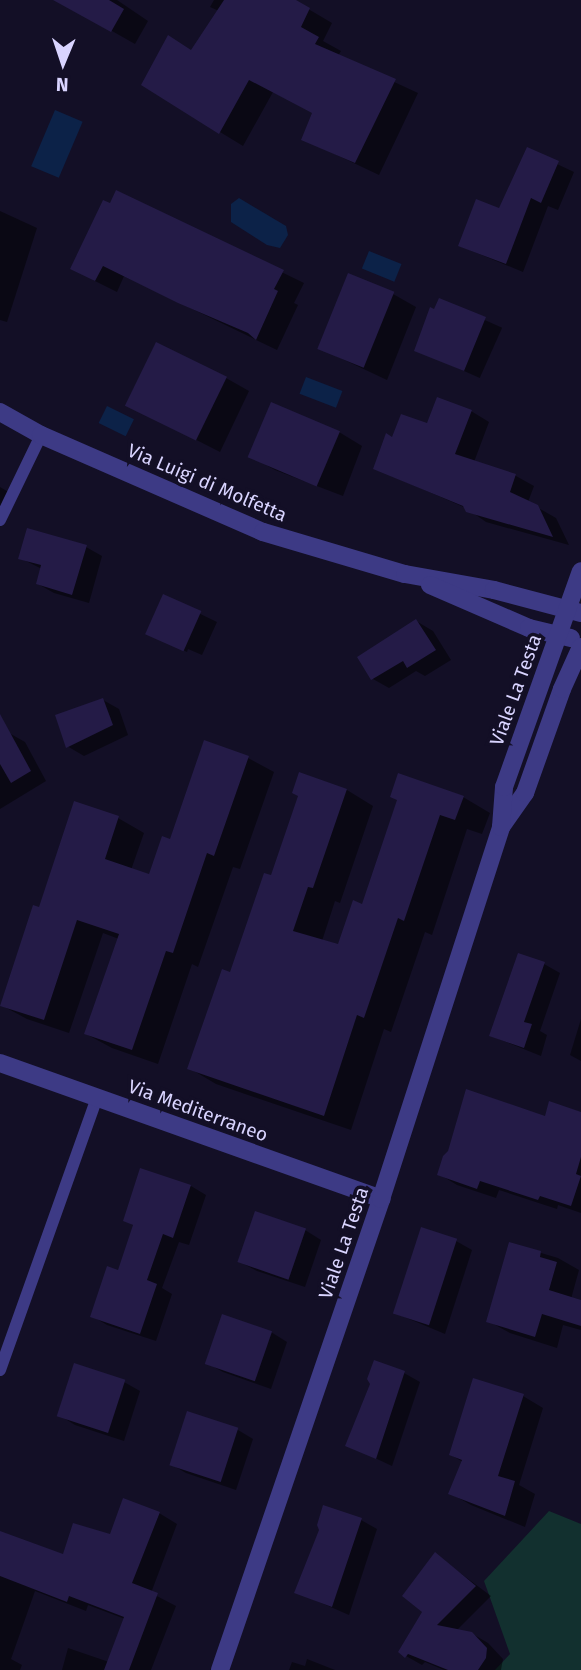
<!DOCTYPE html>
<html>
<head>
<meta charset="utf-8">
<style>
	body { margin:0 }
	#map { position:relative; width:581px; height:1670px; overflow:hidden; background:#130f26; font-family:"Fira Sans",sans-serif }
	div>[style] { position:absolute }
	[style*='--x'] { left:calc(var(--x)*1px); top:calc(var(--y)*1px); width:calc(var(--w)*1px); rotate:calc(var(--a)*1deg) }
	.green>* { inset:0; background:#12302f }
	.water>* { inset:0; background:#0c2248; transform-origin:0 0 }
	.shadow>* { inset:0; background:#0007; transform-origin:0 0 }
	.building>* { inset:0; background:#241b47; transform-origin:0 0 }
	.lane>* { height:12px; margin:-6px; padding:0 6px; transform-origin:6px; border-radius:6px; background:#3d3a85 }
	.street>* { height:18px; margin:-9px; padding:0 9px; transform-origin:9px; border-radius:9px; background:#3d3a85 }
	span { translate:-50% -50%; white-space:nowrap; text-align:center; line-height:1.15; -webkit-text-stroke:7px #130f26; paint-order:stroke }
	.street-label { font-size:19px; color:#d9d4ff }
	.north { position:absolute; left:28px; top:28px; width:70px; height:70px; -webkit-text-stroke:5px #130f26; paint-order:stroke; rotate:182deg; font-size:19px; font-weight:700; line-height:28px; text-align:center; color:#d9d4ff }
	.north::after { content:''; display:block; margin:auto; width:24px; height:32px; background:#d9d4ff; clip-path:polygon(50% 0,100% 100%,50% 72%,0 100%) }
</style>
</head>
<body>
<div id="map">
	<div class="green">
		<i style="clip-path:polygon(549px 1511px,581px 1524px,581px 1670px,495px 1670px,510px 1654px,484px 1581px)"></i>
	</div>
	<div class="water">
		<i style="left:55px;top:110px;width:30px;height:61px;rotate:23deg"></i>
		<i style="clip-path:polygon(239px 198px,286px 226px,288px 235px,280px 248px,267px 245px,231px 222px,231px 204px)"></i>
		<i style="left:369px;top:251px;width:35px;height:19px;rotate:22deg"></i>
		<i style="left:306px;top:377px;width:39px;height:18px;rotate:21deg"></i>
		<i style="left:107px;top:406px;width:30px;height:19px;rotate:26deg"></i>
	</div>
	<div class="shadow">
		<i style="clip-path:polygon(69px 0,117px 0,148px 21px,135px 44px,66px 5px)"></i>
		<i style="clip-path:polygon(214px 0,293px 0,332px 23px,323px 41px,341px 51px,338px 56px,418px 93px,379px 175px,303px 139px,314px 113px,273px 92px,243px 146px,143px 85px,193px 51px,219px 11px,210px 7px)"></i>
		<i style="clip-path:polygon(527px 150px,574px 172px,558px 210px,548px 206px,523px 272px,460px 246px,500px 210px)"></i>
		<i style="clip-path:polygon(117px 192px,304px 283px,294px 303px,298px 305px,277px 350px,124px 276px,117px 292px,93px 280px,111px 205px)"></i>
		<i style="clip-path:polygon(0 211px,37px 228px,7px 322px,0 320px)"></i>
		<i style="clip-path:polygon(393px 294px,416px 307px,387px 380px,319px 348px)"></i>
		<i style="left:440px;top:300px;width:68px;height:55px;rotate:24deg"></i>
		<i style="clip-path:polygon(226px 378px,249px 391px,220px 452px,128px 405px)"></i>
		<i style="clip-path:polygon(471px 411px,489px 422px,474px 462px,516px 476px,534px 486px,528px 502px,556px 518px,569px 545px,486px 522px,466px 508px,376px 469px,393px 439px)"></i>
		<i style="clip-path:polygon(339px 432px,362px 446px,343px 496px,275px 470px,252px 457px)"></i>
		<i style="clip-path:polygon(0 487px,12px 494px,0 519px)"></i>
		<i style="clip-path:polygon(86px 547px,102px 556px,89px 603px,54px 593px,38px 584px,42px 569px,20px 558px)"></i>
		<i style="clip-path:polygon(163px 596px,217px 622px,202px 655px,188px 649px,187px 652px,147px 633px)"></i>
		<i style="clip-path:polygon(416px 621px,433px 631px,451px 660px,425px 676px,416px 671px,389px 688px,373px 679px,359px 657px)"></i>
		<i style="clip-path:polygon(103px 700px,119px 709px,128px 735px,84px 756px,67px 746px)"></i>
		<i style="clip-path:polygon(9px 733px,25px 742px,46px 781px,0 809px,0 738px)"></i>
		<i style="clip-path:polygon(248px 758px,274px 772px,240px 869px,233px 867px,198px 967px,192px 964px,158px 1064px,112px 1048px,86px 1034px,119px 939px,103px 933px,69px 1033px,27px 1019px,1px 1005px,40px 909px,118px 818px,144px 833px,131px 870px,150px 877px,171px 841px)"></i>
		<i style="clip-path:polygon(300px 774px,347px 790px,373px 806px,340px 903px,335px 901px,322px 941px,340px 946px,363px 906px,399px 800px,463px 797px,490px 813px,482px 834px,467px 829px,432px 935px,425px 932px,391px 1032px,384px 1029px,351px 1130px,216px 1084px,189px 1068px,272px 878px,300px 796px)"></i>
		<i style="clip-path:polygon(544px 964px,560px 973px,540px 1031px,547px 1035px,541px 1056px,491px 1036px)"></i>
		<i style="clip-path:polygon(581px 1019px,581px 1061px,570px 1055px)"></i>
		<i style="clip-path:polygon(581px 1115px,581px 1213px,558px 1205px,557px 1209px,499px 1190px,496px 1198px,457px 1185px,439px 1174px,546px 1118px)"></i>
		<i style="clip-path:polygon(141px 1170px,191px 1186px,206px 1195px,189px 1245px,179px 1242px,162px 1288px,172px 1294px,156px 1341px,107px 1325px,92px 1316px,119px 1272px,134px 1226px,125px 1220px)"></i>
		<i style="clip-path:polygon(305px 1230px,321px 1240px,305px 1287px,257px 1271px,240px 1262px)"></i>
		<i style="clip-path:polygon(456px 1241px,472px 1250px,445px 1334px,395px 1313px)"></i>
		<i style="clip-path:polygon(511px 1244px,558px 1258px,579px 1270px,571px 1299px,581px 1301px,581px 1330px,563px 1325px,557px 1348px,510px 1333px,488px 1321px)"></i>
		<i style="clip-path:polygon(271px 1332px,287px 1342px,271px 1389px,223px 1372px,207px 1363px)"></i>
		<i style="clip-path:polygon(404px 1373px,420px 1382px,392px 1466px,347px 1445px)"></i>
		<i style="clip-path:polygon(124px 1382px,140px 1391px,124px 1441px,75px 1425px,59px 1415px)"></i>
		<i style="clip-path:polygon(523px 1396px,543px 1408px,519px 1485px,535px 1494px,525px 1527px,471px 1505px,450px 1493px,463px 1462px,451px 1455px)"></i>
		<i style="clip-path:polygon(188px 1413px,238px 1430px,253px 1439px,236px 1490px,186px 1473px,171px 1464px)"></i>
		<i style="clip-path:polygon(159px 1513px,177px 1524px,151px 1593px,176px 1606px,151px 1670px,62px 1670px,68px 1648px,109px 1662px,125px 1619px,88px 1605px,86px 1611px,35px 1591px,11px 1659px,22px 1665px,20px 1670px,0 1670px,0 1533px,64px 1557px)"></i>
		<i style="clip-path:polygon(361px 1520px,377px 1529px,349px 1615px,296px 1592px)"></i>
		<i style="clip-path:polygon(436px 1555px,491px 1596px,457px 1630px,471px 1633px,488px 1643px,503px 1659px,501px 1670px,444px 1670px,425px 1662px,422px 1665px,406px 1656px,424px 1612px)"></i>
		<i style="clip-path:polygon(307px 1659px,335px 1670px,289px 1670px,292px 1662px,305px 1666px)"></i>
	</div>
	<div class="building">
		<i style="clip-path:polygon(53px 0,109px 0,124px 9px,111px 32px)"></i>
		<i style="clip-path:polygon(224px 0,296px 0,310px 8px,301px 27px,319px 37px,315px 44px,396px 79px,355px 163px,301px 140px,312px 113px,249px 80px,219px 134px,141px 85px,168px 35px,191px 50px)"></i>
		<i style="clip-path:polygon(527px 147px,559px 161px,541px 203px,531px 198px,506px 264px,458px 246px,476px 199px,499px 208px)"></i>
		<i style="clip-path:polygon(116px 190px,284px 270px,274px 289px,278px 291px,256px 340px,248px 333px,178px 303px,103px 266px,95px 281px,70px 269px,103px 200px,110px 203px)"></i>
		<i style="left:348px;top:273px;width:50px;height:82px;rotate:22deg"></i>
		<i style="clip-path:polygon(439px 298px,486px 317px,464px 371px,414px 351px,430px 307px,434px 309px)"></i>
		<i style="left:156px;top:342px;width:79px;height:71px;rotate:26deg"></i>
		<i style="clip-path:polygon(437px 397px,472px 410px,455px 454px,516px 474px,510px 492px,538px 505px,553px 537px,466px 512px,463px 506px,373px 469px,386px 433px,392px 437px,401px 414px,427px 423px)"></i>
		<i style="left:271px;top:402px;width:75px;height:60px;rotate:23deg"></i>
		<i style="clip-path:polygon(27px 528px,87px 545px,72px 595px,36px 584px,41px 565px,18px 559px)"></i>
		<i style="left:163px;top:594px;width:42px;height:44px;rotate:24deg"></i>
		<i style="clip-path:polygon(416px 619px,436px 650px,407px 668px,403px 661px,371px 680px,357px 657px)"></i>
		<i style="clip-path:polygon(103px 698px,113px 725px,66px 748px,55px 715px)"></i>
		<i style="clip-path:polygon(0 714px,31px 771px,11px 783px,0 764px)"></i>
		<i style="clip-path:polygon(204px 740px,249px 756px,214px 856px,207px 853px,173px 953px,166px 951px,132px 1050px,84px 1034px,119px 934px,77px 920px,44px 1020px,0 1006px,33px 905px,39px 907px,74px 801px,119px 816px,105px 859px,149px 874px,162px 836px,170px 839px)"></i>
		<i style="clip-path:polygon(299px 772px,347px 789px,313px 888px,308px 887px,293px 931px,338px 944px,353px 900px,362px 904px,397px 800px,390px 797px,398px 773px,464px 796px,455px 820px,440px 815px,404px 921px,398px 918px,364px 1018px,357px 1015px,324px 1116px,187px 1069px,222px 969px,230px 972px,264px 873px,271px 875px,298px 796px,292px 793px)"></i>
		<i style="clip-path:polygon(518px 953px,545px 962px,524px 1022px,532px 1024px,524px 1048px,489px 1036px)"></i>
		<i style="clip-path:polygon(466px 1089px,545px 1116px,549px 1101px,581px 1112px,581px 1157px,576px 1174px,581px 1176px,571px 1206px,540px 1196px,538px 1200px,480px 1181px,477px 1189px,437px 1175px,443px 1156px,448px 1151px)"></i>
		<i style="clip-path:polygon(140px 1168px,191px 1185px,173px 1238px,163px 1234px,147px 1280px,157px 1284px,140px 1334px,90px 1317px,107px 1266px,118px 1270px,133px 1225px,123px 1221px)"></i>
		<i style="left:255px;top:1211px;width:54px;height:54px;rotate:19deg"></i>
		<i style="left:421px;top:1227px;width:38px;height:91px;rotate:18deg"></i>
		<i style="clip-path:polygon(509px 1242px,541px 1251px,540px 1257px,557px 1262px,549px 1290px,581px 1300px,581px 1326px,542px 1314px,535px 1337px,486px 1322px)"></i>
		<i style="left:222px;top:1314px;width:53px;height:53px;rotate:19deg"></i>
		<i style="clip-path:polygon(374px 1360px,405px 1371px,376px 1459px,345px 1446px,370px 1384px,367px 1379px)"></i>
		<i style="left:74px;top:1363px;width:54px;height:56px;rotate:18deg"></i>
		<i style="clip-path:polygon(473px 1378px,524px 1394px,498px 1476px,515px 1481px,505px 1516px,448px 1494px,462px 1460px,449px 1455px)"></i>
		<i style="left:187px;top:1411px;width:54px;height:57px;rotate:18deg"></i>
		<i style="clip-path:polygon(123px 1498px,160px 1512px,132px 1583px,158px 1593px,129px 1670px,104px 1670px,124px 1617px,69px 1596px,67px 1602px,0 1576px,0 1531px,63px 1554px,73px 1523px,110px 1534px)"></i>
		<i style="clip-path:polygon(323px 1505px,362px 1518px,332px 1607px,294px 1593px,319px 1530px,317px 1525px)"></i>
		<i style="clip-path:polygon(435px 1552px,476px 1586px,437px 1625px,472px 1632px,487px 1648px,486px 1658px,478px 1670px,448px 1670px,408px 1654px,405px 1658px,398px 1652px,422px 1612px,402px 1596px)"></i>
	</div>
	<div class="lane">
		<i style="--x:0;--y:520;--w:94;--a:-64.2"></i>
		<i style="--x:0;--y:1370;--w:289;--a:-70.4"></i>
	</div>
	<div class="street">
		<i style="--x:0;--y:412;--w:47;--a:29.3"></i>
		<i style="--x:41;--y:435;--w:242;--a:23.6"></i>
		<i style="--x:263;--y:532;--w:148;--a:16.5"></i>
		<i style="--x:405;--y:574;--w:90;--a:10.2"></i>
		<i style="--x:494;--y:590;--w:90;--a:14.8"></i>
		<i style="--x:430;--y:585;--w:108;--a:23.5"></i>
		<i style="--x:529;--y:628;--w:43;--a:13.4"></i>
		<i style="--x:501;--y:827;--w:42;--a:-54.8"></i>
		<i style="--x:525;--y:793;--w:110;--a:-70.4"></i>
		<i style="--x:562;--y:689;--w:46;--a:-65.7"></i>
		<i style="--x:0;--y:1063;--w:405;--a:19.6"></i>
		<i style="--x:220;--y:1670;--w:498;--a:-71.1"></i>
		<i style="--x:381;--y:1199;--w:391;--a:-72.1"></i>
		<i style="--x:501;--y:827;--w:40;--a:-85.7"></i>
		<i style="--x:504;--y:787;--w:229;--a:-70.4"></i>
	</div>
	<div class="street-label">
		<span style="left:207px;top:483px;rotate:23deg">Via Luigi di Molfetta</span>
		<span style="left:516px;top:690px;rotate:-70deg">Viale La Testa</span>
		<span style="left:198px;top:1111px;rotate:20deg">Via Mediterraneo</span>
		<span style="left:344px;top:1243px;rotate:-71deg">Viale La Testa</span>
	</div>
	<div class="north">N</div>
</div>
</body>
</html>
